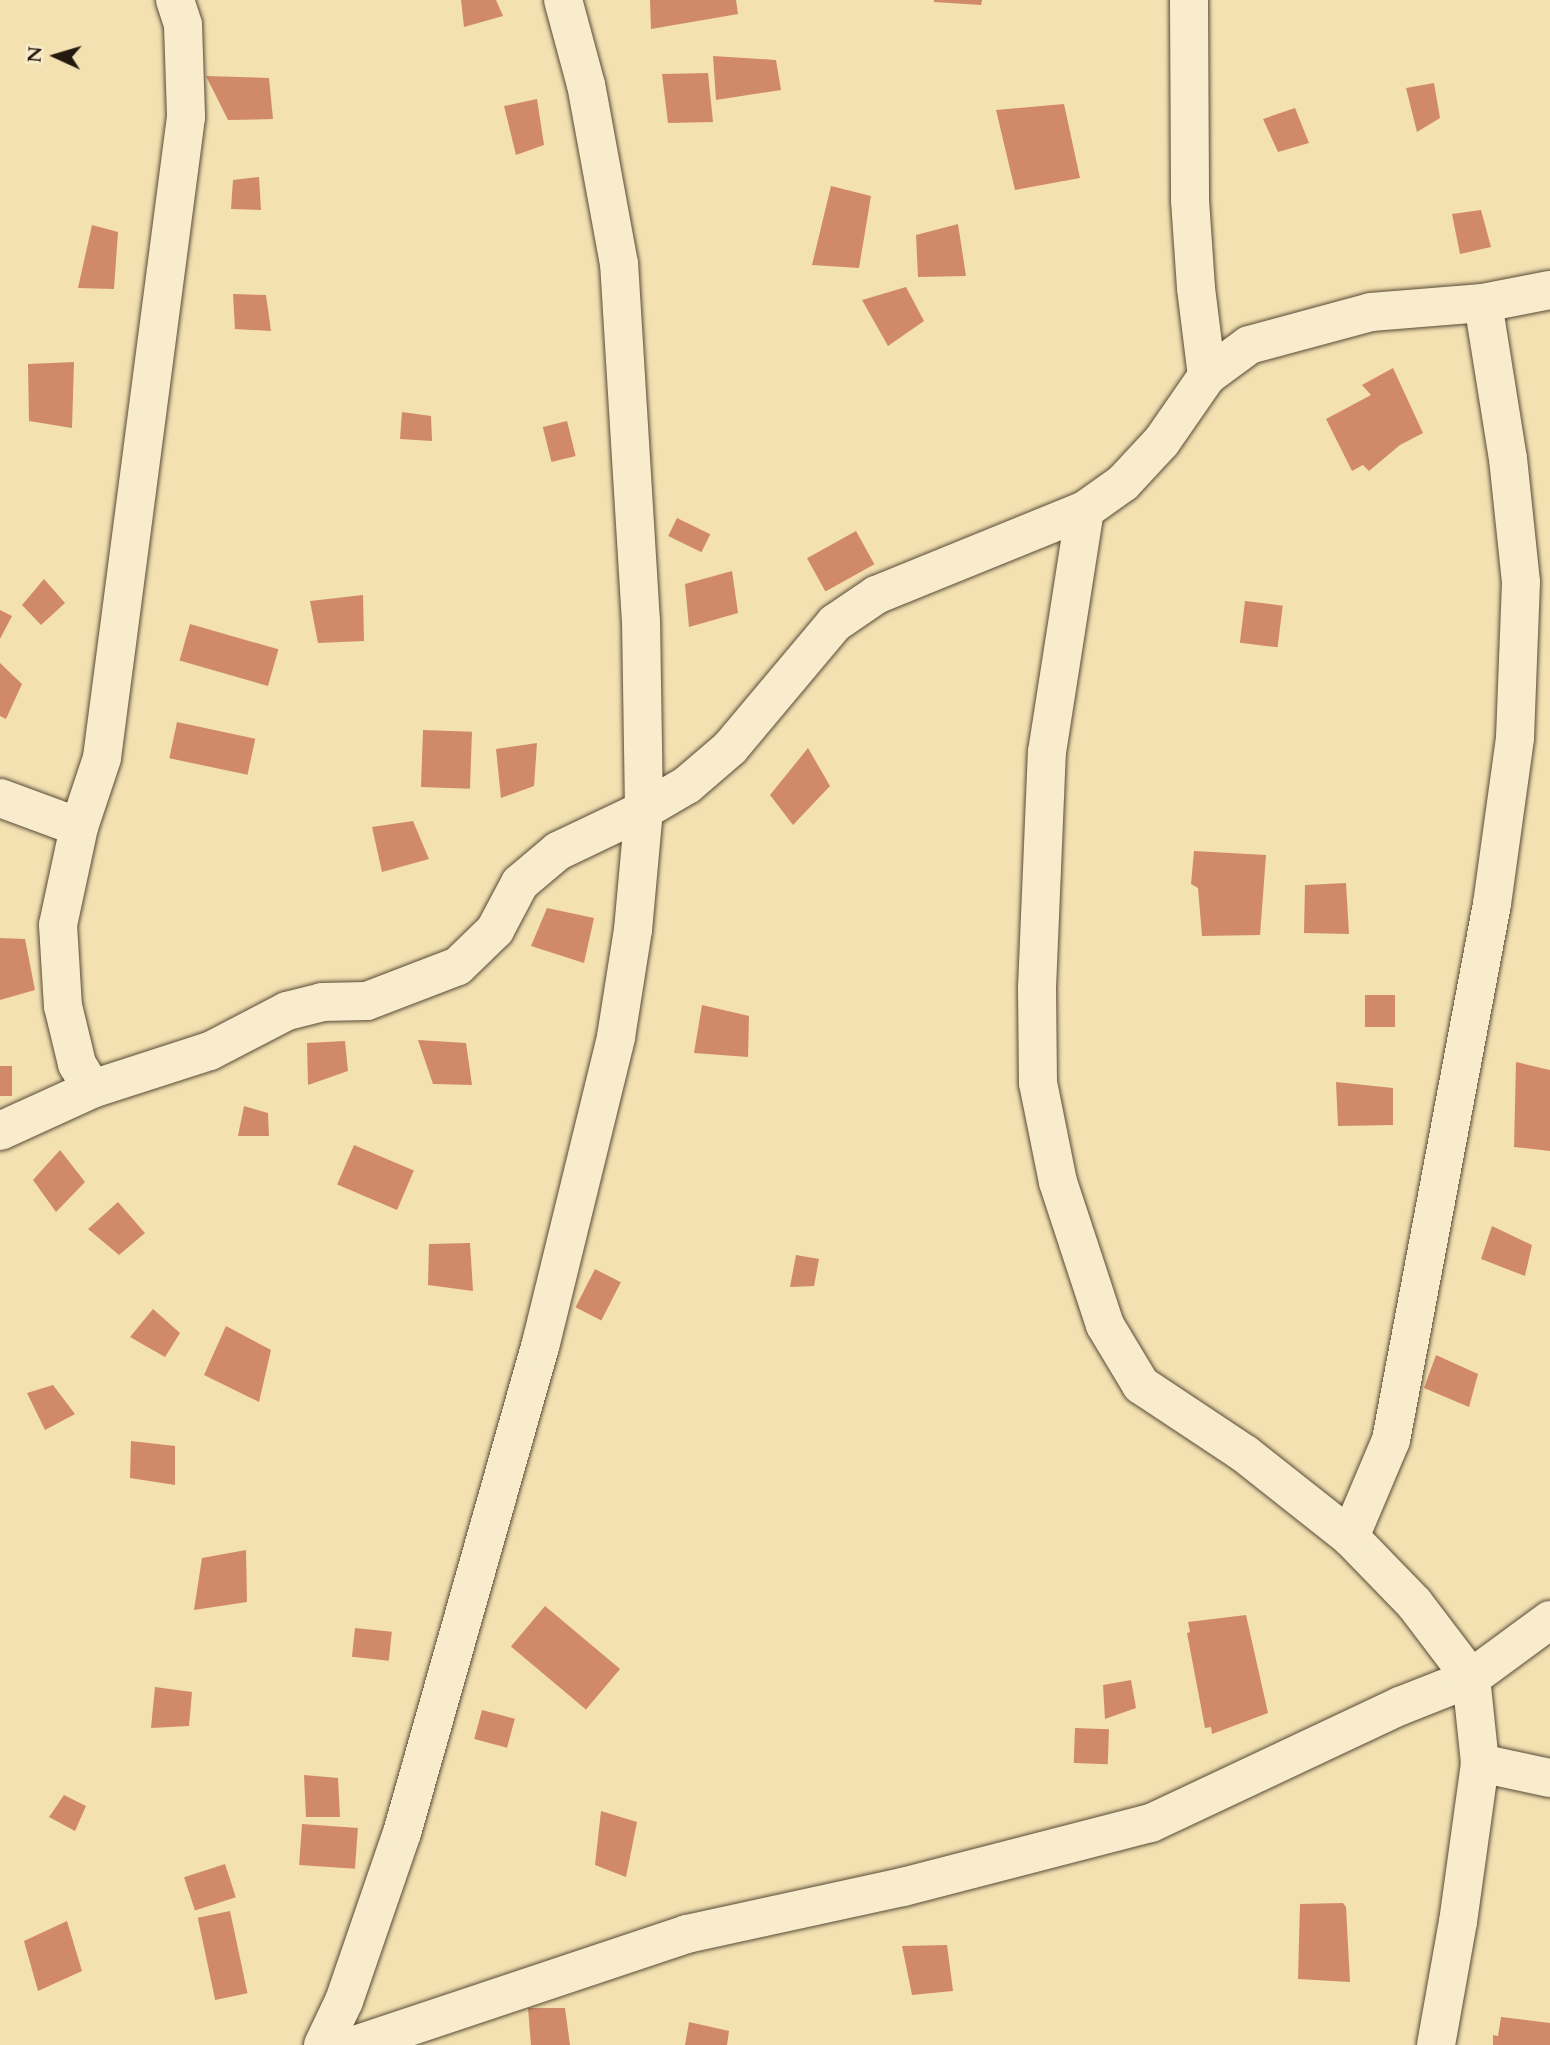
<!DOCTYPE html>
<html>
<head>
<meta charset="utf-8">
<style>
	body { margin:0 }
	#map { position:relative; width:1550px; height:2045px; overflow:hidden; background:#f4e1b2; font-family:Cardo,serif }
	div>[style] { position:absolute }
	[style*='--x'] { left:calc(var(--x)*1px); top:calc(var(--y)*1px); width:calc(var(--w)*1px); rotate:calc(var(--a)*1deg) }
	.building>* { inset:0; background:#d08a69; transform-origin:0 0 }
	.roads { filter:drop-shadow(0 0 2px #574b37) drop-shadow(0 0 2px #574b37) }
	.minor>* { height:38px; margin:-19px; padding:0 19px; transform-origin:19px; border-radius:19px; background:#f8eccd }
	span { translate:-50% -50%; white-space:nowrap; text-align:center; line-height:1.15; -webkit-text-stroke:6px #f8eccd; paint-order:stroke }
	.north { position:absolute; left:21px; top:21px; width:70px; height:70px; -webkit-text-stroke:5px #f8eccd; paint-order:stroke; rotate:274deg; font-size:19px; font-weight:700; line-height:28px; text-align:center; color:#23190e }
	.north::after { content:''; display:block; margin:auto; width:24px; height:32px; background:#23190e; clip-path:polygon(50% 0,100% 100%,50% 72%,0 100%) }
</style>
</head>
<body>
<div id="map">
	<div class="building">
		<i style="clip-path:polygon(461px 0,496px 0,503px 16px,464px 27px)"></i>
		<i style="clip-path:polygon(650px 0,736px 0,738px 14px,651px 29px)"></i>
		<i style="clip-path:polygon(934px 0,982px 0,981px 5px,934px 2px)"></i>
		<i style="clip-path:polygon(713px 56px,776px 60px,781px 90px,716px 100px)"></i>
		<i style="clip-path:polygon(708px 73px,713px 122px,668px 123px,662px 74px)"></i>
		<i style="clip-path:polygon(206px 76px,269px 78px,273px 119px,228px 120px)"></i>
		<i style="clip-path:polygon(1434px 83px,1440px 118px,1417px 132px,1406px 88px)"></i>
		<i style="clip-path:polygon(537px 99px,544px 145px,516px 155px,504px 106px)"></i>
		<i style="clip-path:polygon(1064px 104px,1080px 178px,1015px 190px,996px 110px)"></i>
		<i style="clip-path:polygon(1295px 108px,1309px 143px,1278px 152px,1263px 119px)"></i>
		<i style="clip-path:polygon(259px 177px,261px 210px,231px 209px,233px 180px)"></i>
		<i style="clip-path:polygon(831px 186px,871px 196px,859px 268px,812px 265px)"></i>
		<i style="clip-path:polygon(1481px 210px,1491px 247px,1460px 254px,1452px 214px)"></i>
		<i style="clip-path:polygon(958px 224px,966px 276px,918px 277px,916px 235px)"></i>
		<i style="clip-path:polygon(92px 225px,118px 232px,114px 289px,78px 288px)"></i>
		<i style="clip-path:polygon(906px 287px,924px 321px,888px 346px,862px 300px)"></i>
		<i style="clip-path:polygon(233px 294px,266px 295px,271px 331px,235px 329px)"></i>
		<i style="clip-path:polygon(74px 362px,72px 428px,29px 421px,28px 364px)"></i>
		<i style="clip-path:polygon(1393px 368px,1423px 433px,1400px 445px,1369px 471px,1363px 465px,1352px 471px,1326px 419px,1371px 395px,1362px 385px)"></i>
		<i style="clip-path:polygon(402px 412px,431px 416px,432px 441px,400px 439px)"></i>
		<i style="left:567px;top:421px;width:36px;height:25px;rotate:76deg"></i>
		<i style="left:677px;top:518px;width:37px;height:20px;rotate:26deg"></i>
		<i style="left:856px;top:531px;width:38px;height:56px;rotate:61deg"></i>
		<i style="clip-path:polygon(732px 571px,738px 613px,689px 627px,685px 584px)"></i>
		<i style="clip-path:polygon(44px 579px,65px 603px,41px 625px,22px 605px)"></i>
		<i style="clip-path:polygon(363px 595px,364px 641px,318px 643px,310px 601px)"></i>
		<i style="left:1245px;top:601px;width:38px;height:42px;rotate:7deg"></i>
		<i style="clip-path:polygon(0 610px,12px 616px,0 639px)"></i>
		<i style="left:190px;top:624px;width:92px;height:38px;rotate:16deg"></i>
		<i style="clip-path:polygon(0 663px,22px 684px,6px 719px,0 716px)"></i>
		<i style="left:177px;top:722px;width:80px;height:37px;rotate:12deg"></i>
		<i style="left:423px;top:730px;width:49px;height:57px;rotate:2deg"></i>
		<i style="clip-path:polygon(537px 743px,534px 786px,501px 798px,496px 749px)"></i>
		<i style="clip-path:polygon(808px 748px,830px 786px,793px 825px,770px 795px)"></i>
		<i style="clip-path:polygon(413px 821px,429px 859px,382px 872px,372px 827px)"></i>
		<i style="clip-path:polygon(1194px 851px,1266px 855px,1260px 935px,1202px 936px,1198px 888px,1191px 884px)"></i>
		<i style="clip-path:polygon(1346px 883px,1349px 934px,1304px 933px,1305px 885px)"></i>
		<i style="clip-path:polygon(547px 908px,594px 918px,584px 963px,531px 946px)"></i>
		<i style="clip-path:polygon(0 938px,25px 939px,35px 990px,0 1000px)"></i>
		<i style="left:1395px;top:995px;width:32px;height:30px;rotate:90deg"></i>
		<i style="clip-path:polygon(702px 1005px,749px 1016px,748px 1057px,694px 1053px)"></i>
		<i style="clip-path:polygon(418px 1040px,466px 1043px,472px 1085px,433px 1084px)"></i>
		<i style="clip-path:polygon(345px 1041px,348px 1071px,308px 1085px,307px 1043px)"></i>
		<i style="clip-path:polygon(1516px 1062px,1550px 1070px,1550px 1151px,1514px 1147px)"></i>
		<i style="left:0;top:1066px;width:12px;height:30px"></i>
		<i style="clip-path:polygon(1336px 1082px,1393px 1088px,1393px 1125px,1338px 1126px)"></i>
		<i style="clip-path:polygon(244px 1106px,268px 1113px,269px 1136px,238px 1136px)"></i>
		<i style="left:354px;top:1145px;width:65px;height:43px;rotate:23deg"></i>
		<i style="clip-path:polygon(60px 1150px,85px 1182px,56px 1212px,33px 1180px)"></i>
		<i style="clip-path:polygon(118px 1202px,145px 1233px,119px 1255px,88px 1229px)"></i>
		<i style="clip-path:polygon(1492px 1226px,1532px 1245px,1525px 1276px,1481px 1259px)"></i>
		<i style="clip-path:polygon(470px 1243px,473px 1291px,428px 1285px,429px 1244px)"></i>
		<i style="clip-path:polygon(796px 1255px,819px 1259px,814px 1286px,790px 1287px)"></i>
		<i style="left:595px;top:1269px;width:29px;height:43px;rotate:27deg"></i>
		<i style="clip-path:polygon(153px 1309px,180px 1333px,165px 1357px,130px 1337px)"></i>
		<i style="clip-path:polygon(226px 1326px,271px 1350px,259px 1402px,204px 1375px)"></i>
		<i style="clip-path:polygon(1436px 1355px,1478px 1374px,1469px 1407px,1424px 1388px)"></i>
		<i style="clip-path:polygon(53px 1385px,75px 1414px,45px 1430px,27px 1393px)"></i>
		<i style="clip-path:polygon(131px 1441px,175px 1446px,175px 1485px,130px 1478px)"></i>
		<i style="clip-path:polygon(246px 1550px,247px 1602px,194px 1610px,202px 1558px)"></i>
		<i style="left:545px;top:1606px;width:98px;height:53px;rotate:40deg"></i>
		<i style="clip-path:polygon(1246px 1615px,1268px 1713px,1212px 1734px,1211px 1727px,1205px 1728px,1187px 1633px,1190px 1632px,1188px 1622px)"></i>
		<i style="left:355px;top:1628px;width:37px;height:29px;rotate:6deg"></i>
		<i style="clip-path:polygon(1131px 1680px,1136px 1708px,1105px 1719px,1103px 1685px)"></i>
		<i style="clip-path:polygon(155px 1687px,192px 1692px,189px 1726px,151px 1728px)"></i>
		<i style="left:482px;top:1710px;width:34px;height:30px;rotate:15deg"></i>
		<i style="left:1075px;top:1728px;width:34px;height:35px;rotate:2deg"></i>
		<i style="clip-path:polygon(304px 1775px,338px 1778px,340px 1817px,306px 1817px)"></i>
		<i style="clip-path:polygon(64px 1795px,86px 1806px,75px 1831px,49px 1817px)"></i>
		<i style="clip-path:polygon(601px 1811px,637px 1822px,626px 1877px,595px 1865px)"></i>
		<i style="left:302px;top:1824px;width:56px;height:41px;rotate:4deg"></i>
		<i style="left:225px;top:1864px;width:35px;height:43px;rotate:72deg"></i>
		<i style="clip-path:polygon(1343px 1903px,1346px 1907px,1350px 1982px,1298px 1979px,1300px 1904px)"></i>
		<i style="left:230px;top:1911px;width:84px;height:33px;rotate:78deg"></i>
		<i style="clip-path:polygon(67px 1921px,82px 1971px,38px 1991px,24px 1941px)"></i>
		<i style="clip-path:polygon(947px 1945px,953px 1991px,912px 1995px,902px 1946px)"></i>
		<i style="clip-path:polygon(528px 2008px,565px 2008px,570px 2045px,531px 2045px)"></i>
		<i style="clip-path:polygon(1501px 2017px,1550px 2023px,1550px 2045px,1493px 2045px,1493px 2035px,1498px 2036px)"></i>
		<i style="clip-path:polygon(689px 2022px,729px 2031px,727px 2045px,685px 2045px)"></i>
	</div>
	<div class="roads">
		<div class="minor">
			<i style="--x:175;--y:0;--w:26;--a:72"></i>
			<i style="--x:183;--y:25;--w:92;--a:88.1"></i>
			<i style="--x:186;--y:117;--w:646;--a:97.47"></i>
			<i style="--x:102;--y:758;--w:73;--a:108.4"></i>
			<i style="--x:79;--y:827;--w:100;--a:102.1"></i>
			<i style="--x:58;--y:925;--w:81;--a:86.5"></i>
			<i style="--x:63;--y:1006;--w:60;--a:76.4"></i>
			<i style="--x:77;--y:1064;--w:29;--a:59"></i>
			<i style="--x:92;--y:1089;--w:124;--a:-17.9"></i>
			<i style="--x:210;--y:1051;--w:87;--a:-27.5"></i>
			<i style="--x:287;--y:1011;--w:36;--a:-14"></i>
			<i style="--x:322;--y:1002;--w:45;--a:-1.3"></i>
			<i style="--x:367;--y:1001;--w:97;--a:-21"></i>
			<i style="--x:458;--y:966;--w:52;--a:-44.2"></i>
			<i style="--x:495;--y:930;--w:53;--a:-62"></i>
			<i style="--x:520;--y:883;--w:50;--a:-40.1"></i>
			<i style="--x:558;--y:851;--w:95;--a:-25.5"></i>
			<i style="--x:644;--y:810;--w:50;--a:-30.2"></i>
			<i style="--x:687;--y:785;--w:57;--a:-40.7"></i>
			<i style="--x:730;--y:748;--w:163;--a:-50"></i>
			<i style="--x:835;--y:623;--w:50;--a:-34.3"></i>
			<i style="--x:876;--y:595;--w:226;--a:-22.1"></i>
			<i style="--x:1085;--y:510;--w:47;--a:-35.4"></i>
			<i style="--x:1123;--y:483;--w:57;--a:-47.1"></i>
			<i style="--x:1162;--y:441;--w:79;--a:-55.3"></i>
			<i style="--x:1207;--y:376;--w:52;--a:-36.4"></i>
			<i style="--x:1249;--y:345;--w:126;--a:-15.1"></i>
			<i style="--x:1371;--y:312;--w:112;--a:-4.6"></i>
			<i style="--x:1483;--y:303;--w:68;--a:-11"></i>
			<i style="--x:1189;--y:0;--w:200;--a:89.7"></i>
			<i style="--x:1190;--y:200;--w:88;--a:86.1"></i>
			<i style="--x:1196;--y:288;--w:89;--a:82.9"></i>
			<i style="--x:0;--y:798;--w:84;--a:20.2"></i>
			<i style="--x:0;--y:1131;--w:101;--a:-24.5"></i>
			<i style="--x:1350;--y:1537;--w:105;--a:-67.1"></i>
			<i style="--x:1391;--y:1440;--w:545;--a:-79.33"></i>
			<i style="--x:1492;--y:904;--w:168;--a:-82.1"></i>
			<i style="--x:1515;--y:738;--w:156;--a:-87.8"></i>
			<i style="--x:1521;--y:582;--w:124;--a:-96"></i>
			<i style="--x:1508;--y:459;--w:158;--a:-99.1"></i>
			<i style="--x:1480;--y:1763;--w:72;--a:12.1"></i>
			<i style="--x:323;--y:2045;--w:49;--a:-64.5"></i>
			<i style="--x:344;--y:2001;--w:178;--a:-71"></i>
			<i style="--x:402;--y:1833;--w:509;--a:-74.16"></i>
			<i style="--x:541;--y:1343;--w:315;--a:-76.2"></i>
			<i style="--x:616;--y:1037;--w:108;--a:-81"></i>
			<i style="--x:633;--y:930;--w:121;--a:-84.8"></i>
			<i style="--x:644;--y:810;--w:188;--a:-90.9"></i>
			<i style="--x:641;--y:622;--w:359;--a:-93.5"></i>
			<i style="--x:619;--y:264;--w:182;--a:-100.4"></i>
			<i style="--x:586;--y:85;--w:88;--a:-105.1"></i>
			<i style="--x:355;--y:2045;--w:350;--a:-18.5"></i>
			<i style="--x:687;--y:1934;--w:221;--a:-12.3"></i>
			<i style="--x:903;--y:1887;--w:256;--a:-14.5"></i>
			<i style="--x:1151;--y:1823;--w:275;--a:-25.2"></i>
			<i style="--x:1400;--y:1706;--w:76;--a:-21.5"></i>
			<i style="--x:1471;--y:1678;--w:94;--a:-127.2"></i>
			<i style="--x:1414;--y:1603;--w:92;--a:-134.1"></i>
			<i style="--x:1350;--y:1537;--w:134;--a:-141.7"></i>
			<i style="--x:1245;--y:1454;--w:125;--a:-146.4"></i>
			<i style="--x:1141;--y:1385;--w:70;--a:-121"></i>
			<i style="--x:1105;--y:1325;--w:151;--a:-108.2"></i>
			<i style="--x:1058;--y:1182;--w:101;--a:-101.4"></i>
			<i style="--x:1038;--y:1083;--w:95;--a:-90.6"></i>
			<i style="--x:1037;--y:988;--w:236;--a:-87.6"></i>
			<i style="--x:1047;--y:752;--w:245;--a:-81.1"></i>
			<i style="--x:1436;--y:2045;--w:125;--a:-79.9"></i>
			<i style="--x:1458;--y:1922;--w:161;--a:-82.1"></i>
			<i style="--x:1480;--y:1763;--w:85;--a:-96"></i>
			<i style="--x:1471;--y:1678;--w:98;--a:-36.3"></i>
		</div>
	</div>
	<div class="north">N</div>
</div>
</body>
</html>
